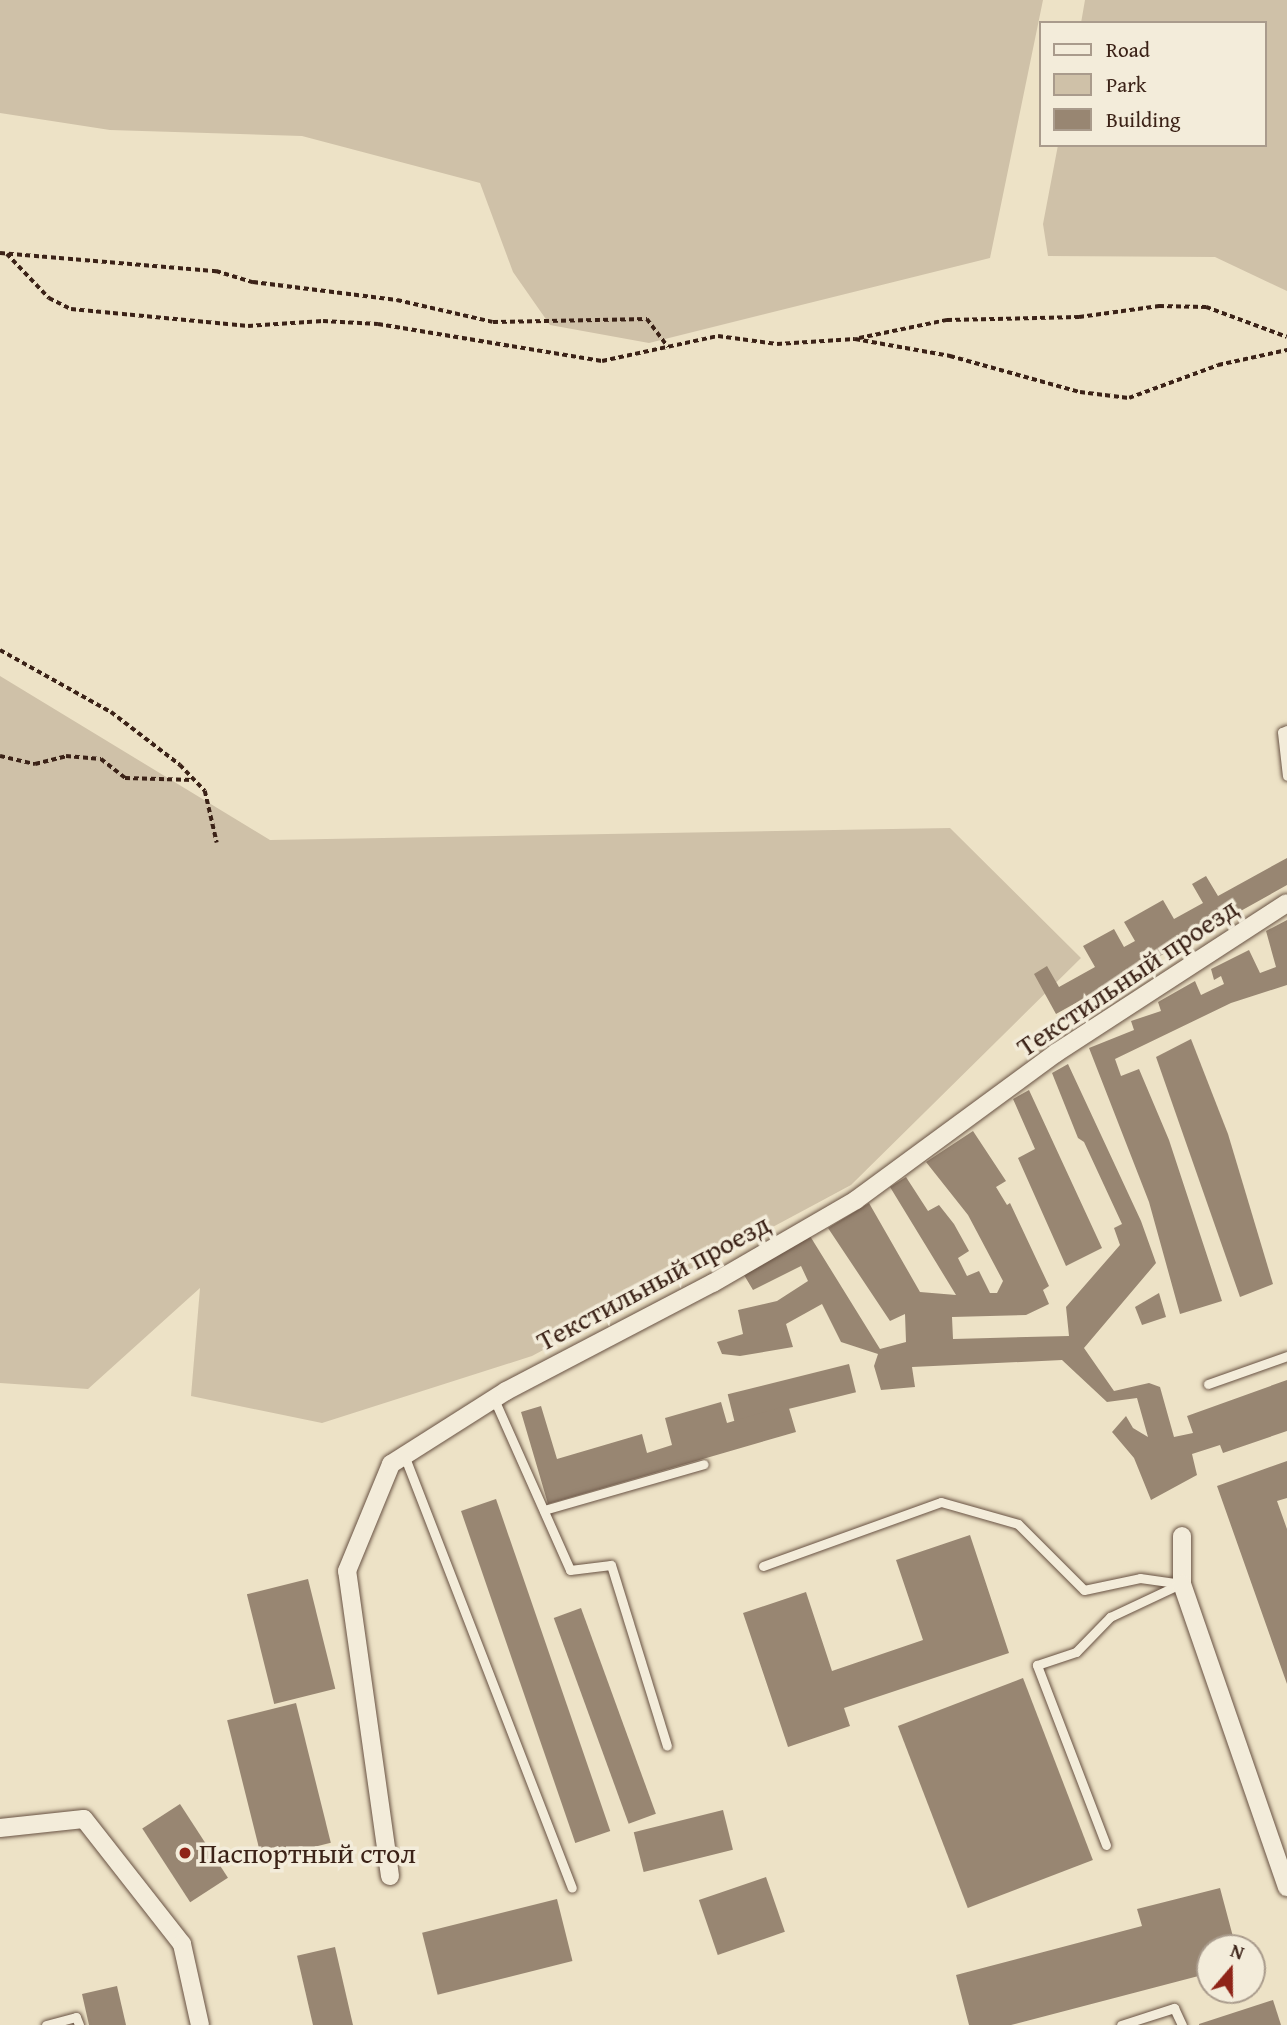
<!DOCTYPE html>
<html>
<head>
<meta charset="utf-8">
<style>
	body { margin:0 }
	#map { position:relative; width:1287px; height:2025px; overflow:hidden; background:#ede2c6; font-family:"Gentium Book Plus",serif }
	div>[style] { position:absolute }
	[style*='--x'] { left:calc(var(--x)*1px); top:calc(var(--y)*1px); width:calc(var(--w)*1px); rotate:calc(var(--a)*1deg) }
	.green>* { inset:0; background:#cfc1a8 }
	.building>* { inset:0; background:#988672; transform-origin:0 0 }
	.path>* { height:3.5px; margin-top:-1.75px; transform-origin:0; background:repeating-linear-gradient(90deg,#3b2217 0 5px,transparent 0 8.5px) }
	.roads { filter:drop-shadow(0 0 2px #685243) drop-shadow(0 0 2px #685243) }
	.lane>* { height:9px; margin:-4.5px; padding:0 4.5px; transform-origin:4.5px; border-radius:4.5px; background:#f3ecda }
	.street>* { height:18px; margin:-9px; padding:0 9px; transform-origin:9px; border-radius:9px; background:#f3ecda }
	.dots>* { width:19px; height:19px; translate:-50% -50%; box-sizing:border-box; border:4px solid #f3ecda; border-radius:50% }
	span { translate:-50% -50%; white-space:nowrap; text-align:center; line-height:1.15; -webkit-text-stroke:7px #f3ecda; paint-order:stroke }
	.street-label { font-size:28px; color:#3b2217 }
	.poi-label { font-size:28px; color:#3b2217 }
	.left { translate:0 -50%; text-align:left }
	.legend { position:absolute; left:1039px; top:21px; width:228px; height:126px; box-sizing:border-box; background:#f3ecda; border:2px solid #a99b8c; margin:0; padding:9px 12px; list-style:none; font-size:21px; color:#3b2217 }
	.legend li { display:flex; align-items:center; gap:14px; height:35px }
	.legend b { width:35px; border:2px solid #a99b8c }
	.north { position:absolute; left:1196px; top:1934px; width:70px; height:70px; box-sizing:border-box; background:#f3ecda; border:2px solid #a99b8c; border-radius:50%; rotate:20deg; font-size:19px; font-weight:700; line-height:28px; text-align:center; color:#3b2217 }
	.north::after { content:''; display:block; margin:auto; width:24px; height:32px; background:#8f2418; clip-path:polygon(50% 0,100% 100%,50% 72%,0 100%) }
</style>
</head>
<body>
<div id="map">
	<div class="green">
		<i style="clip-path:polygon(0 0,1043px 0,990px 258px,649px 343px,550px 325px,513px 272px,480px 183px,302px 136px,110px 130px,0 113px)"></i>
		<i style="clip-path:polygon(1085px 0,1287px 0,1287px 291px,1215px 257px,1048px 256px,1043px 224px,1058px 145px,1264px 145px,1264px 23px,1081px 23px)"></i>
		<i style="clip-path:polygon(0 676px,270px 840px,950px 828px,1081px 958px,851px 1185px,532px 1356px,322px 1423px,191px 1396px,200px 1288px,88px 1389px,0 1383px)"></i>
	</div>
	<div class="building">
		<i style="clip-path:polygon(1287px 858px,1287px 885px,1056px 1014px,1034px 974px,1047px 966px,1059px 987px,1095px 967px,1083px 946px,1114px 929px,1124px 947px,1135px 941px,1124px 922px,1163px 900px,1174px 919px,1203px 903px,1192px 884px,1206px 876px,1218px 896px)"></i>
		<i style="clip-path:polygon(1287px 920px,1287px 985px,1231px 1003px,1115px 1059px,1121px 1076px,1139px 1069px,1169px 1140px,1222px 1301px,1180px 1314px,1149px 1202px,1089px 1048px,1134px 1030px,1131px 1021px,1161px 1011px,1158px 1002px,1195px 981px,1201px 995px,1224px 984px,1221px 976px,1214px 980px,1211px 969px,1249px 950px,1260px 973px,1276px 967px,1266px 931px)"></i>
		<i style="clip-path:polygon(1191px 1039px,1228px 1134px,1273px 1284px,1240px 1297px,1156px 1057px)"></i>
		<i style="clip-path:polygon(1068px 1064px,1141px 1221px,1156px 1263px,1084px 1348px,1114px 1391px,1149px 1383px,1160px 1387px,1174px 1437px,1193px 1433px,1187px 1416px,1287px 1380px,1287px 1431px,1223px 1453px,1220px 1445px,1192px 1454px,1197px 1475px,1151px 1500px,1134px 1458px,1112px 1432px,1126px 1416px,1133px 1428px,1148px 1437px,1137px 1398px,1107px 1402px,1062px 1360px,912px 1367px,915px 1387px,881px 1390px,874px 1366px,878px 1354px,841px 1342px,822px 1304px,786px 1324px,793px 1347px,740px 1356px,722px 1354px,717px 1342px,743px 1334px,738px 1310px,777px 1301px,808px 1281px,801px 1266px,753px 1290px,744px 1275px,810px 1236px,880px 1349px,906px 1342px,905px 1314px,890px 1321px,828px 1228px,869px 1203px,920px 1292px,956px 1295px,890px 1187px,906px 1177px,928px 1211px,939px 1205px,954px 1224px,969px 1251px,958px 1258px,967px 1276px,979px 1271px,990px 1293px,997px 1293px,1003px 1281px,968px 1215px,926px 1162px,973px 1131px,1006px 1181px,996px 1187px,1007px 1205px,1010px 1203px,1049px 1286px,1043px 1290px,1049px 1304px,1026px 1315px,952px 1317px,953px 1339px,1069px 1336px,1066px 1307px,1120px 1245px,1114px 1228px,1122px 1224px,1084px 1142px,1078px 1138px,1052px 1073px)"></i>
		<i style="clip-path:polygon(1029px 1090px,1102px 1248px,1066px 1266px,1018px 1158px,1035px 1149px,1013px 1099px)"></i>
		<i style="clip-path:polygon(1159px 1293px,1166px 1317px,1142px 1325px,1135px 1307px)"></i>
		<i style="left:849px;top:1364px;width:29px;height:125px;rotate:76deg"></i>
		<i style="clip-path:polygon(721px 1402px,727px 1423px,788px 1405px,796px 1432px,548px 1504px,521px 1412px,541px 1406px,557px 1459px,642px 1434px,647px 1453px,672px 1445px,665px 1418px)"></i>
		<i style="clip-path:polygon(1287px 1461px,1287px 1498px,1277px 1501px,1287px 1529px,1287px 1684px,1217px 1486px)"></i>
		<i style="left:496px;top:1499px;width:351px;height:37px;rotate:71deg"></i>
		<i style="clip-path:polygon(970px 1535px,1009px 1653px,844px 1708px,850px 1726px,788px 1747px,743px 1613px,806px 1592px,832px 1671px,923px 1640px,896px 1560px)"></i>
		<i style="left:308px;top:1579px;width:113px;height:63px;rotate:76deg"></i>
		<i style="left:581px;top:1608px;width:219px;height:29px;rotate:70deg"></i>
		<i style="left:1023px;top:1678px;width:195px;height:134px;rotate:69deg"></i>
		<i style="left:296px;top:1703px;width:144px;height:71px;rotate:76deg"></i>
		<i style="left:180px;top:1804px;width:88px;height:45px;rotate:57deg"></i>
		<i style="left:723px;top:1810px;width:41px;height:92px;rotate:76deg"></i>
		<i style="left:766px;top:1877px;width:58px;height:71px;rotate:71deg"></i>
		<i style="clip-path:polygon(1220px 1888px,1236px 1948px,1210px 1948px,1210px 1973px,1011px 2025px,969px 2025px,956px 1975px,1142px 1926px,1137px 1909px)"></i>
		<i style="left:557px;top:1899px;width:64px;height:139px;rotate:76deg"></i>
		<i style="left:335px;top:1947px;width:80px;height:39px;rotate:77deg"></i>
		<i style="clip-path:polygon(117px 1986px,126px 2025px,89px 2025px,82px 1994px)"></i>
		<i style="clip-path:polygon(1273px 2000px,1281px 2025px,1199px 2025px,1199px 2024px)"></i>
	</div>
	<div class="path">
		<i style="--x:0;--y:253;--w:217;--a:4.8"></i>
		<i style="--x:216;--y:271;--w:39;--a:17"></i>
		<i style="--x:253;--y:282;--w:145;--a:7.1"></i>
		<i style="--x:397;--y:300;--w:98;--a:12.9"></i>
		<i style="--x:493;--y:322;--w:154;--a:-1.1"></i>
		<i style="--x:647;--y:319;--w:35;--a:53"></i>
		<i style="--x:7;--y:254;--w:61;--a:46.3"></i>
		<i style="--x:49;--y:298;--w:25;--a:27"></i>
		<i style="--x:71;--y:309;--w:178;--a:5.5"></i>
		<i style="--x:248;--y:326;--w:75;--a:-3.8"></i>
		<i style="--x:323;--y:321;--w:55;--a:3.1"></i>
		<i style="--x:378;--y:324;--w:227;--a:9.4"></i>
		<i style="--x:602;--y:361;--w:119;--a:-12.2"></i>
		<i style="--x:718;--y:336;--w:60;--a:7.7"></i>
		<i style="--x:777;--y:344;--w:78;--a:-3.7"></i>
		<i style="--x:855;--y:339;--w:97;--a:10.1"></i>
		<i style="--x:950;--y:356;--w:135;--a:15.5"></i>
		<i style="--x:1080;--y:392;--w:49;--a:7"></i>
		<i style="--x:1129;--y:398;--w:95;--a:-20.3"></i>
		<i style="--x:1218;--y:365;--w:71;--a:-12.3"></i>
		<i style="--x:859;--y:338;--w:90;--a:-11.6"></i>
		<i style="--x:947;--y:320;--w:132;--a:-1.3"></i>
		<i style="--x:1079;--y:317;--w:81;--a:-7.8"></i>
		<i style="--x:1159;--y:306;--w:47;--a:1.2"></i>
		<i style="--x:1206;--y:307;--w:86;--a:20.3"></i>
		<i style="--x:0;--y:650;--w:127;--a:29.2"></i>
		<i style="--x:111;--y:712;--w:87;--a:37.5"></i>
		<i style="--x:180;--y:765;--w:36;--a:46"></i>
		<i style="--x:205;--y:791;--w:53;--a:77"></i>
		<i style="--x:0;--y:756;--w:36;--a:13"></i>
		<i style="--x:35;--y:764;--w:32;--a:-14"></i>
		<i style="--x:66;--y:756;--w:35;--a:5"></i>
		<i style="--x:101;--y:759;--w:31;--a:38"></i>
		<i style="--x:125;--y:778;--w:68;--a:1.7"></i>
	</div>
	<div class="roads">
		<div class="lane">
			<i style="--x:1287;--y:730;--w:5;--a:158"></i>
			<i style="--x:1282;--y:732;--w:44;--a:83.5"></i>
			<i style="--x:1208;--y:1384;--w:84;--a:-19.5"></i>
			<i style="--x:494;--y:1399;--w:187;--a:66"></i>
			<i style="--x:570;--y:1570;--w:41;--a:-7"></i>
			<i style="--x:611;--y:1565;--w:189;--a:72.8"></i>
			<i style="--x:404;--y:1455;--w:464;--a:68.8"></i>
			<i style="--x:544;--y:1510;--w:166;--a:-16"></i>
			<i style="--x:763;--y:1566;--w:189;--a:-19.8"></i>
			<i style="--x:941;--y:1502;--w:80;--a:15.9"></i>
			<i style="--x:1018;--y:1524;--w:93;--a:45"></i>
			<i style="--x:1084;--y:1590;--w:57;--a:-12.1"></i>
			<i style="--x:1140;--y:1578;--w:42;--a:8.1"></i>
			<i style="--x:1106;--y:1845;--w:193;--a:-111"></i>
			<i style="--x:1037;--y:1665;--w:41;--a:-18.4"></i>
			<i style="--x:1076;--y:1652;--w:49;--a:-45.8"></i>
			<i style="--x:1110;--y:1617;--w:77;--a:-25.2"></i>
			<i style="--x:46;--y:2025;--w:31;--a:-15"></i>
			<i style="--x:76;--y:2017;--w:9;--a:69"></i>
			<i style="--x:1121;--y:2025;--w:56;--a:-17.8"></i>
			<i style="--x:1174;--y:2008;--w:19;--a:65"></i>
		</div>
		<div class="street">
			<i style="--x:1182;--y:1536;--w:48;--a:90"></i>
			<i style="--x:1182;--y:1584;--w:321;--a:70.9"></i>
			<i style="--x:0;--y:1828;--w:84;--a:-6.1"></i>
			<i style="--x:84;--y:1819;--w:159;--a:51.9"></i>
			<i style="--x:182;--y:1944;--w:83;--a:77.5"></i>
			<i style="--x:390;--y:1876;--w:308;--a:-98"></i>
			<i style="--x:347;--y:1571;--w:116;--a:-67.6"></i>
			<i style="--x:391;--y:1464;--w:136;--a:-32.4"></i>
			<i style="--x:506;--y:1391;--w:233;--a:-27.6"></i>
			<i style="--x:713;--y:1283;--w:165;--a:-30.1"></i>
			<i style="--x:856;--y:1200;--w:248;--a:-36.3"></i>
			<i style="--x:1056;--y:1053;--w:275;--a:-33"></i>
		</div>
	</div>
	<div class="dots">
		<i style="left:185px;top:1853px;background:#8f2418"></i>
	</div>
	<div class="street-label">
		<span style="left:1127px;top:977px;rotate:-34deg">Текстильный проезд</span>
		<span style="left:653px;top:1282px;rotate:-28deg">Текстильный проезд</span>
	</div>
	<div class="poi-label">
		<span class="left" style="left:199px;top:1853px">Паспортный стол</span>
	</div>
	<ul class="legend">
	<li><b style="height:9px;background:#f3ecda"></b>Road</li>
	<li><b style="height:19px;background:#cfc1a8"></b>Park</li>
	<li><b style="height:19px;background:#988672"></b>Building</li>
	</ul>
	<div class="north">N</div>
</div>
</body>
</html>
